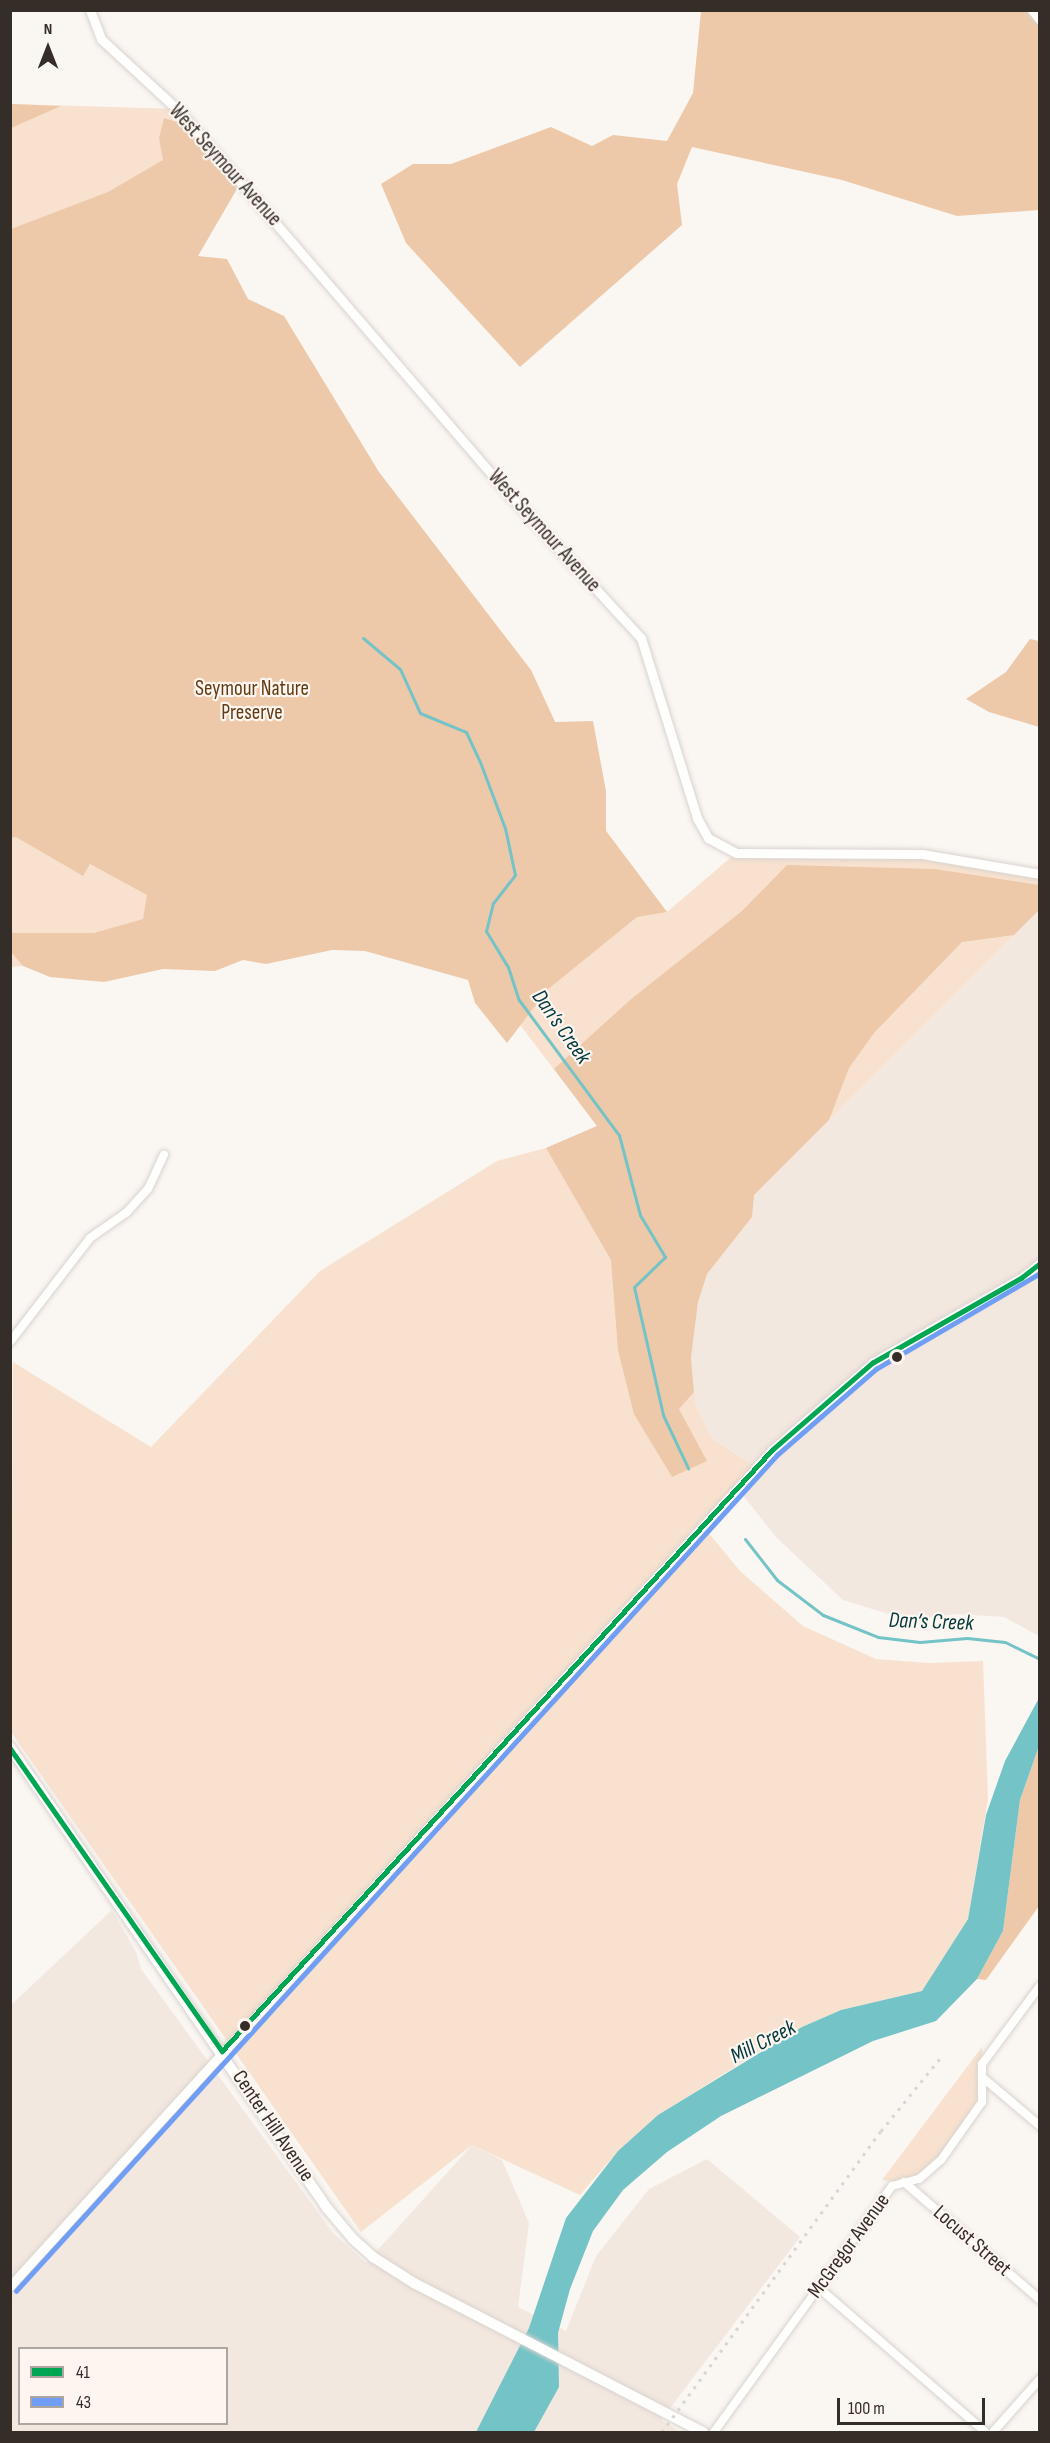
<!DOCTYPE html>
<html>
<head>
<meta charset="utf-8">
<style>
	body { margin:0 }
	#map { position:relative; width:1050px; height:2443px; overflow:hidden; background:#faf6f2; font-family:"Sofia Sans Condensed",sans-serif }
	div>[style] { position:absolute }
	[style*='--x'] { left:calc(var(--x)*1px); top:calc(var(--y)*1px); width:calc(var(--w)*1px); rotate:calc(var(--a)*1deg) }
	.built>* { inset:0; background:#f3e8e0 }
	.green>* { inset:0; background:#f8e2cf }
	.forest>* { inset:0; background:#edc9aa }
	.water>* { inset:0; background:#73c3c7 }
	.stream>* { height:3px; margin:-1.5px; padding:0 1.5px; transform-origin:1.5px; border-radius:1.5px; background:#73c3c7 }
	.roads { filter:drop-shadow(0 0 2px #d9d3cf) drop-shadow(0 0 2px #d9d3cf) }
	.minor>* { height:8px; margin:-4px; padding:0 4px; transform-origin:4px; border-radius:4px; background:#fefefd }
	.tertiary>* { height:9px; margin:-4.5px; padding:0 4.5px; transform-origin:4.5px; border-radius:4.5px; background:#fefefd }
	.secondary>* { height:10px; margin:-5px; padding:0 5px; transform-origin:5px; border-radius:5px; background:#fefefd }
	.rail>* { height:3px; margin-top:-1.5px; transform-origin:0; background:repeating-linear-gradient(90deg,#d7d6d4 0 3px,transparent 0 9px) }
	.bus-1>* { height:4.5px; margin:-2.25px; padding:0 2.25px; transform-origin:2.25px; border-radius:2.25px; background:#00a651 }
	.bus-2>* { height:4.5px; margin:-2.25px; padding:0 2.25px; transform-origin:2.25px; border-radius:2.25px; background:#6f9ef4 }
	.dots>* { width:16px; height:16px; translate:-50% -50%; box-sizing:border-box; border:3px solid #fdf5ef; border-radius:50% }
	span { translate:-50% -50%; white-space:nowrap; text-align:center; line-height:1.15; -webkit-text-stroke:4.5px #fdf5ef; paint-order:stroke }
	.street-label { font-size:21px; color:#352e28 }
	.park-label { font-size:21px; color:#633b12 }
	.water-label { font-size:22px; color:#01393c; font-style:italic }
	.frame { position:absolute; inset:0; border:12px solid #352e28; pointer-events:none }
	.legend { position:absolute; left:18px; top:2347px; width:210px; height:78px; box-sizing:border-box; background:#fdf5ef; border:2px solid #ada59f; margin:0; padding:8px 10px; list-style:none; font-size:18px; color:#352e28 }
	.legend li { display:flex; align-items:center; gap:12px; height:30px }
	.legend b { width:30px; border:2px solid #ada59f }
	.north { position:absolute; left:18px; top:18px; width:60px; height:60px; -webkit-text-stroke:4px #fdf5ef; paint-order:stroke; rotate:0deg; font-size:16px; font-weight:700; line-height:24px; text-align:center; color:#352e28 }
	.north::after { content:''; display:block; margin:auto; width:21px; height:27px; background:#352e28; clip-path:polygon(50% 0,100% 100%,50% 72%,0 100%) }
	.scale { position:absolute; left:837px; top:2398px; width:148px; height:27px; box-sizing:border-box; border:3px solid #352e28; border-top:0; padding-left:8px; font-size:18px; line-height:21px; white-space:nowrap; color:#352e28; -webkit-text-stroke:4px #fdf5ef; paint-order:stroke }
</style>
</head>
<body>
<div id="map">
	<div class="built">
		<i style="clip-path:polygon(1039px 910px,1039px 1636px,1004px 1617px,957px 1614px,908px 1620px,843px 1600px,777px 1538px,737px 1488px,741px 1457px,712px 1438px,696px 1406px,691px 1358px,698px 1302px,707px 1274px,752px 1217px,754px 1195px)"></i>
		<i style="clip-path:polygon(evenodd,112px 1910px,136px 1952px,141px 1969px,333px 2233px,366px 2263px,472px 2145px,502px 2160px,529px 2223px,518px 2307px,566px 2331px,596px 2256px,649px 2189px,707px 2159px,800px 2237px,661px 2420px,680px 2432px,11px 2432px,11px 2005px,112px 1910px,20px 2348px,226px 2348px,226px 2424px,20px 2424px,20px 2348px)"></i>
	</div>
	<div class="green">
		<i style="clip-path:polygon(11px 104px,178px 109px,241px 182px,155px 245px,531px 670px,606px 831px,667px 912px,736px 853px,876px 852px,1039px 874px,1039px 910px,754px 1195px,752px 1217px,707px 1274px,698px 1302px,691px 1358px,696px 1406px,712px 1438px,755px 1467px,702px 1525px,740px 1571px,803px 1626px,876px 1659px,928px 1663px,983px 1661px,988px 1799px,968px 1919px,922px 1991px,841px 2010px,802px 2027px,749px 2058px,658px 2115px,618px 2151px,580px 2195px,472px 2145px,361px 2232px,11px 1732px,13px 1362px,151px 1447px,320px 1271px,497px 1161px,546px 1148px,597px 1126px,444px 925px,11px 967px)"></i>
		<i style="clip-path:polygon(982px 2047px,984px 2095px,928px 2174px,904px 2182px,882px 2180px)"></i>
	</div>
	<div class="forest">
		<i style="clip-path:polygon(701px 11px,1039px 11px,1039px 210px,957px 216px,842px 180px,692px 147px,677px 184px,682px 225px,520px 367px,406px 243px,381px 184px,413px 164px,451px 164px,551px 127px,592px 146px,613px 135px,667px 141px,693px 93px)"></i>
		<i style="clip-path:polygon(11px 104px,61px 106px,11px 128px)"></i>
		<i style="clip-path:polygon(164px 118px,193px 127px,241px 182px,198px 256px,227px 259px,248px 299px,284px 316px,379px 472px,531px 670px,555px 722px,593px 721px,606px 791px,606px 831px,667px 912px,637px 917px,547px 990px,507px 1043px,475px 1003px,468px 980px,365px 951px,332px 950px,266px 964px,243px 960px,215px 971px,163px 969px,104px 982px,50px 977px,23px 966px,11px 952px,12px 933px,94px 933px,143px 919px,147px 895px,90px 864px,83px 876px,16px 837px,11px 838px,11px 229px,108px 192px,163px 160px,159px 138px)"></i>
		<i style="clip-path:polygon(1030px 639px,1039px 641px,1039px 727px,989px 712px,966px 699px,1006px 672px)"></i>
		<i style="clip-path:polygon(787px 865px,935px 869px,1039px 885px,1039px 910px,1014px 935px,962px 942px,874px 1033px,849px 1068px,829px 1120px,754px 1195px,752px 1217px,707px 1274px,698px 1302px,691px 1358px,694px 1392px,679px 1409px,707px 1461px,672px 1477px,634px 1414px,618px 1350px,611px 1260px,546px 1148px,597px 1126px,554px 1069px,630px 1000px,742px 911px)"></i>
		<i style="clip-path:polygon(1039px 1746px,1039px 1906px,986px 1980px,977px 1979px,1003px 1931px,1020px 1800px)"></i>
	</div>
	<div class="water">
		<i style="clip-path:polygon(1039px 1698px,1039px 1746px,1020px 1800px,1003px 1931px,977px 1979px,936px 2021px,873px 2041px,721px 2116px,667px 2152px,623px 2190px,593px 2231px,570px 2289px,558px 2333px,559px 2387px,534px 2432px,476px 2432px,529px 2328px,566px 2218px,618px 2151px,658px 2115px,802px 2027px,841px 2010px,922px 1991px,968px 1919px,986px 1815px,1005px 1761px)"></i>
	</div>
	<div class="stream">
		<i style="--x:363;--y:638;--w:48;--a:40"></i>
		<i style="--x:400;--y:669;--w:48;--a:65.6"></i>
		<i style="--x:420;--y:713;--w:50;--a:22.4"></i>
		<i style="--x:466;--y:732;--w:33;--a:65"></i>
		<i style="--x:480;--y:762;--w:71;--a:69.3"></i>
		<i style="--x:505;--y:828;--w:48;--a:78"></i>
		<i style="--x:515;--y:875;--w:36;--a:128"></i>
		<i style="--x:493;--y:903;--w:29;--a:104"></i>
		<i style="--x:486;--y:931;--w:42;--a:58.6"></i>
		<i style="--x:508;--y:967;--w:35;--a:72"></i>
		<i style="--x:519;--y:1000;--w:168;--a:53.5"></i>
		<i style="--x:619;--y:1135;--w:83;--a:75.3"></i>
		<i style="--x:640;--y:1215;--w:49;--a:59.2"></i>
		<i style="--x:665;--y:1257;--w:43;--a:135.9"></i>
		<i style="--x:634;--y:1287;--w:131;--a:77.2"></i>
		<i style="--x:663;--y:1415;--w:59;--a:64.7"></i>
		<i style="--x:745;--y:1539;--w:52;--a:52"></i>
		<i style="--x:777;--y:1580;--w:58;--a:37.3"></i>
		<i style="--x:823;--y:1615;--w:59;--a:21.8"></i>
		<i style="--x:878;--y:1637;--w:42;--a:6.8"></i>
		<i style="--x:920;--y:1642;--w:47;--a:-4.9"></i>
		<i style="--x:967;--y:1638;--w:38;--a:6"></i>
		<i style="--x:1005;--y:1642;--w:39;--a:26"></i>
	</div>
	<div class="roads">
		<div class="minor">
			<i style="--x:10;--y:1342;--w:131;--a:-52.4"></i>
			<i style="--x:90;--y:1238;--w:45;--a:-35.1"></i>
			<i style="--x:127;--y:1212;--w:31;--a:-48"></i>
			<i style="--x:148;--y:1189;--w:38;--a:-65"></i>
			<i style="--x:982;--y:2077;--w:76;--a:40.2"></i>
			<i style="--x:904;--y:2182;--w:180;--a:40.9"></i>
			<i style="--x:819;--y:2288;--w:220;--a:40.9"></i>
			<i style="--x:714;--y:2432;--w:304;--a:-54.1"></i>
			<i style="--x:892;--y:2186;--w:28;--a:-15"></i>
			<i style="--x:919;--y:2179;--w:29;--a:-41"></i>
			<i style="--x:941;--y:2160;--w:71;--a:-54.7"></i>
			<i style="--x:982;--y:2102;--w:38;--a:-90"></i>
			<i style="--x:982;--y:2064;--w:97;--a:-53.4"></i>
			<i style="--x:993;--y:2432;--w:71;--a:-48.4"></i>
		</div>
		<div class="tertiary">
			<i style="--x:90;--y:10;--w:31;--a:69"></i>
			<i style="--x:101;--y:39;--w:106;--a:42.7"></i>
			<i style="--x:179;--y:111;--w:503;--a:49.28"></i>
			<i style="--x:507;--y:492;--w:198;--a:47.5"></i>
			<i style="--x:641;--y:638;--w:189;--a:72.7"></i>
			<i style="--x:697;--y:818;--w:23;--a:61"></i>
			<i style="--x:708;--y:838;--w:32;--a:28"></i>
			<i style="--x:736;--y:853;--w:186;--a:0.3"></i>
			<i style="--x:922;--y:854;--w:120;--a:9.6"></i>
			<i style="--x:1032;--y:10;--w:13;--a:51"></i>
			<i style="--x:10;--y:2286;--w:1131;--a:-47.65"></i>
			<i style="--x:772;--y:1450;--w:133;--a:-41"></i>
			<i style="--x:872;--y:1363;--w:172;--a:-29.7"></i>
			<i style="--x:1021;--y:1278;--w:24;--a:-38"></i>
		</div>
		<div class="secondary">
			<i style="--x:10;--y:1747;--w:559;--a:55.49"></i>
			<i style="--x:327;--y:2208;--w:40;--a:50"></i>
			<i style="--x:353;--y:2239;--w:27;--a:42"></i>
			<i style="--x:373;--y:2257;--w:49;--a:32.4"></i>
			<i style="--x:414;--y:2283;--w:325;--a:27.3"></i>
		</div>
	</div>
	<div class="rail">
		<i style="--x:662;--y:2432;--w:372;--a:-54"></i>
		<i style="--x:881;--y:2131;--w:97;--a:-50.9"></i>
	</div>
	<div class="bus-1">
		<i style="--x:10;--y:1748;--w:370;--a:55"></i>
		<i style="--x:222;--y:2051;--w:815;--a:-47.54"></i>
		<i style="--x:772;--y:1450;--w:133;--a:-41"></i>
		<i style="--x:872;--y:1363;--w:172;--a:-29.7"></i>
		<i style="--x:1021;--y:1278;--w:24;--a:-38"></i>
	</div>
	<div class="bus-2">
		<i style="--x:16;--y:2291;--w:1130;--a:-47.69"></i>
		<i style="--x:777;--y:1455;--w:131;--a:-41"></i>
		<i style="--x:876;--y:1369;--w:190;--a:-30.3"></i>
	</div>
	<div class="dots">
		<i style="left:897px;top:1357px;background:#352e28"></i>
		<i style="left:245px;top:2026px;background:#352e28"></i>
	</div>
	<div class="street-label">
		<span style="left:225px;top:165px;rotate:48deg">West Seymour Avenue</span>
		<span style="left:544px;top:531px;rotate:48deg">West Seymour Avenue</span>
		<span style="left:273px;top:2126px;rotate:56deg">Center Hill Avenue</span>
		<span style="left:972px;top:2241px;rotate:41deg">Locust Street</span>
		<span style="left:849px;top:2246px;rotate:-54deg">McGregor Avenue</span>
	</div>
	<div class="park-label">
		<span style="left:252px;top:701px">Seymour Nature<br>Preserve</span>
	</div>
	<div class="water-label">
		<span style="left:561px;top:1027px;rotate:55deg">Dan’s Creek</span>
		<span style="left:931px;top:1622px;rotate:2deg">Dan’s Creek</span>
		<span style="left:763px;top:2042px;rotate:-27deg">Mill Creek</span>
	</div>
	<div class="frame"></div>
	<ul class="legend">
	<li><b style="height:8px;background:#00a651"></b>41</li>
	<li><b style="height:8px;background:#6f9ef4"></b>43</li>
	</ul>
	<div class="north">N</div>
	<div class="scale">100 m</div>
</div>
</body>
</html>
